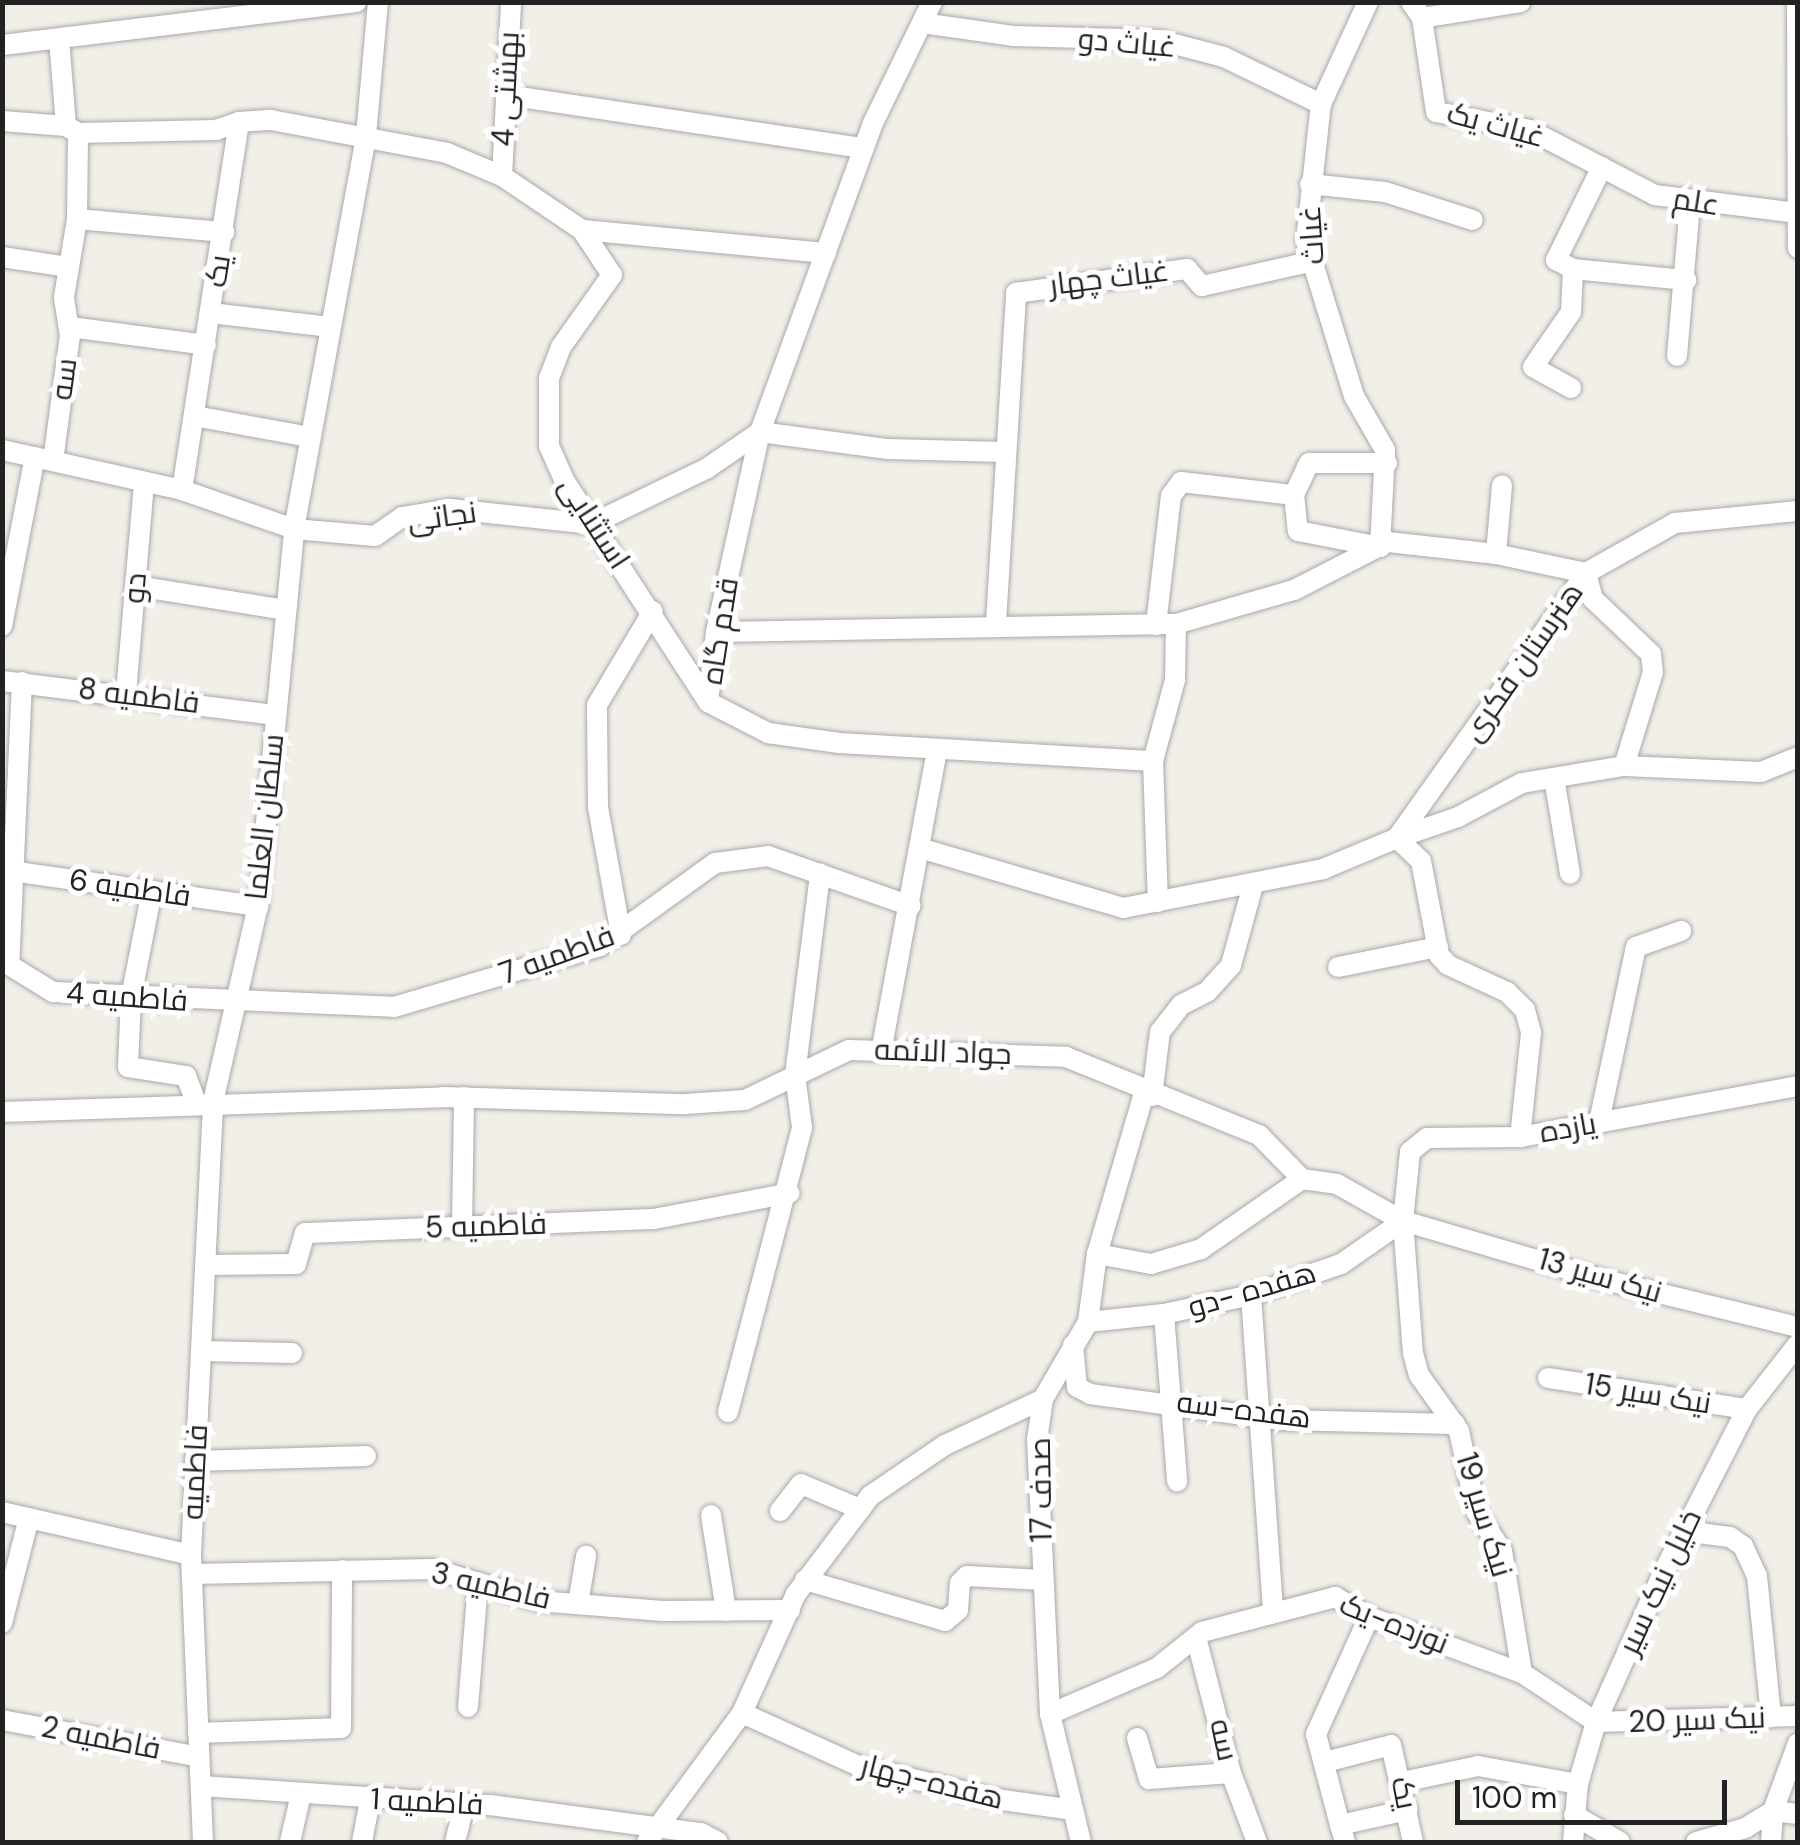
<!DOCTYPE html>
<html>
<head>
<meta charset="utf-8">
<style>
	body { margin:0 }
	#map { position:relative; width:1800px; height:1845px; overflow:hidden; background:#f2efe9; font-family:"DM Sans",Cairo,sans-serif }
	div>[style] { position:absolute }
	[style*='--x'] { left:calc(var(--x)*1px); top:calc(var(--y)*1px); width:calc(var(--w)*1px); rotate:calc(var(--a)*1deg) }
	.roads { filter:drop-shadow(0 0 2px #a9a9a9) drop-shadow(0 0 2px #a9a9a9) }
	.minor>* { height:20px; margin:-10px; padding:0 10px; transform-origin:10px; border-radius:10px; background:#fff }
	span { translate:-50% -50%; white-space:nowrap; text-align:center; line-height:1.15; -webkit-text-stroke:10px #fff; paint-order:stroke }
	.street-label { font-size:30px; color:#222 }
	.frame { position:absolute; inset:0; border:5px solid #222; pointer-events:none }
	.scale { position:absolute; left:1455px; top:1780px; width:272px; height:45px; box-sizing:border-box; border:5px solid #222; border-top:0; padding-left:12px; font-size:30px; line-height:35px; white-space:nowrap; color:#222; -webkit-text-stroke:8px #fff; paint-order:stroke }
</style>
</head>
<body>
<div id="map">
	<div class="roads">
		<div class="minor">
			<i style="--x:932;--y:2;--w:135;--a:116"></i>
			<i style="--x:873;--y:123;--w:329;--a:110.1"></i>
			<i style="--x:760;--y:432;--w:205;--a:102.4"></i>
			<i style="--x:716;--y:632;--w:70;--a:96.5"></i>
			<i style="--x:708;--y:702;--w:68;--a:27.3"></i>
			<i style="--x:768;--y:733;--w:72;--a:8"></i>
			<i style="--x:839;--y:743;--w:315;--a:3.3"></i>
			<i style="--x:1153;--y:761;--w:141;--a:88"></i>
			<i style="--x:1411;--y:2;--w:19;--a:55"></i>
			<i style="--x:1422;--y:18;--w:95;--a:81.5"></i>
			<i style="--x:1436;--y:112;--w:96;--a:10.8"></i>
			<i style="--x:1530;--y:130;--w:141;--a:27.5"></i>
			<i style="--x:1655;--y:195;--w:144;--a:7.2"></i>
			<i style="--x:1797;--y:2;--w:246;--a:89.8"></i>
			<i style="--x:1422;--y:18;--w:100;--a:-9.2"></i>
			<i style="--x:922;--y:23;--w:92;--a:8.1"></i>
			<i style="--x:1013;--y:36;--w:146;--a:1.6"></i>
			<i style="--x:1159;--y:40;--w:67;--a:14.7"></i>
			<i style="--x:1224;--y:57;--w:108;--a:25.9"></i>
			<i style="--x:2;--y:45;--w:357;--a:-6.9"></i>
			<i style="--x:507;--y:95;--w:360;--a:8.5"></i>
			<i style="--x:2;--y:121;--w:64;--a:4.5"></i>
			<i style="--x:239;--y:122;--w:32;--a:-4"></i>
			<i style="--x:271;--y:120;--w:179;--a:10.6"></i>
			<i style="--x:447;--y:153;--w:60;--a:22.7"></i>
			<i style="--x:502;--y:176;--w:97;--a:34"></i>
			<i style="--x:582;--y:230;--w:54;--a:56.3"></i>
			<i style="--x:612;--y:275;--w:88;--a:125.3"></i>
			<i style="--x:561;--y:347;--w:33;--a:111"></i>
			<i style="--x:549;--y:378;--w:68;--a:90"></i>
			<i style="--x:549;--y:446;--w:37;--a:66"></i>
			<i style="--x:564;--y:480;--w:265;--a:57"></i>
			<i style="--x:78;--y:133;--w:138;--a:-1.2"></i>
			<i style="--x:216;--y:130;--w:24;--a:-19"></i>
			<i style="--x:239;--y:122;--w:372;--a:98.8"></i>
			<i style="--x:1602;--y:167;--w:104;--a:116.3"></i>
			<i style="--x:1556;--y:260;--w:19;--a:28"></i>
			<i style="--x:1573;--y:269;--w:114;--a:5.6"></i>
			<i style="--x:502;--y:176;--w:174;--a:-87"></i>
			<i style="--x:1310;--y:184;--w:75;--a:6.1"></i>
			<i style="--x:1385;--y:192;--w:92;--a:17.7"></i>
			<i style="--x:77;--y:219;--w:148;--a:5.1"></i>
			<i style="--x:582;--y:230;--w:245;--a:5.4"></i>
			<i style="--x:2;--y:257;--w:66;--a:8.7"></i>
			<i style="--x:211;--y:313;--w:120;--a:6.7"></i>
			<i style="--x:70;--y:327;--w:137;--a:7.5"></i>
			<i style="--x:1677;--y:356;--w:154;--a:-85.1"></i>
			<i style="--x:1571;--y:388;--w:43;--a:-151.1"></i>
			<i style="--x:1533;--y:367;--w:67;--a:-55.4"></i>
			<i style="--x:1571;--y:312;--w:43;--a:-87.3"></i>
			<i style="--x:194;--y:416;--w:118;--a:10.3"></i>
			<i style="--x:2;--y:450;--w:184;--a:12.5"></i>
			<i style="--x:182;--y:490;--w:119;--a:19.2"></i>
			<i style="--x:294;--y:529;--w:81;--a:4.9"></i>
			<i style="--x:375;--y:536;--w:33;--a:-35"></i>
			<i style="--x:402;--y:517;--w:50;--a:-9.3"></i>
			<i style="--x:451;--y:509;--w:142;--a:6.1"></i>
			<i style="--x:592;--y:524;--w:127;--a:-25.8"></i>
			<i style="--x:706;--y:469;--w:65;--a:-34.4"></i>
			<i style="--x:760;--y:432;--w:129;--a:7.6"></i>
			<i style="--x:888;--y:449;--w:116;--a:1.5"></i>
			<i style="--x:53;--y:461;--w:126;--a:-82.3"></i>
			<i style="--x:70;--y:336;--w:39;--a:-99"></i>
			<i style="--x:64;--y:297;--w:79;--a:-80.5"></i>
			<i style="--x:77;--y:219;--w:86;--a:-89.3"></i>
			<i style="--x:78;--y:133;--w:14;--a:-150"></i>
			<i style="--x:66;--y:126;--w:87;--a:-94.6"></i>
			<i style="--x:1294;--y:495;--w:36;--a:84"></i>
			<i style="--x:1298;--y:531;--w:84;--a:11"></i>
			<i style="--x:1380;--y:547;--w:97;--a:-87"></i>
			<i style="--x:1385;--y:450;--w:62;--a:-119.9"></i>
			<i style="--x:1354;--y:396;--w:162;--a:-107.2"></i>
			<i style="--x:1306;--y:241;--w:138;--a:-83.8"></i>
			<i style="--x:1321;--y:104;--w:112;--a:-65.3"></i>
			<i style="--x:1496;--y:554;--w:69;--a:-85"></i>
			<i style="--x:136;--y:586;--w:152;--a:9.1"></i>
			<i style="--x:996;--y:623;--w:331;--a:-86.5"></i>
			<i style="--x:1016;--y:293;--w:173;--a:-8"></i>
			<i style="--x:1187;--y:269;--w:23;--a:49"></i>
			<i style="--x:1202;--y:286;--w:110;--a:-12.6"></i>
			<i style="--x:1156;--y:625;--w:130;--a:-83.4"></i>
			<i style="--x:1171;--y:496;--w:17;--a:-54"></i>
			<i style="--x:1181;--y:482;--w:114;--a:6.6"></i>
			<i style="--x:1294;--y:495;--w:35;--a:-65"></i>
			<i style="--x:1309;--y:463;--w:78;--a:0"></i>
			<i style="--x:2;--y:626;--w:172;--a:-79"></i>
			<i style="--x:716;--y:632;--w:460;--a:-1"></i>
			<i style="--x:1176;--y:624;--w:123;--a:-16.1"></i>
			<i style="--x:1294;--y:590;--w:106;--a:-27.1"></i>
			<i style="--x:1388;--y:542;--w:109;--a:6.3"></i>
			<i style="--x:1496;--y:554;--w:92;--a:11.9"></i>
			<i style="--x:1586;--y:573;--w:27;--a:75"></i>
			<i style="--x:1593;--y:599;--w:80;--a:43.5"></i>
			<i style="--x:1651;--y:654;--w:18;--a:84"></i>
			<i style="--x:1653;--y:672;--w:98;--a:107.1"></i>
			<i style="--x:2;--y:681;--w:276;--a:7.1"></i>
			<i style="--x:22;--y:682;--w:283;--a:92.6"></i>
			<i style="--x:9;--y:965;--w:52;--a:31.5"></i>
			<i style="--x:53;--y:992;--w:341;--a:2.5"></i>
			<i style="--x:394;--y:1007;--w:215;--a:-16.5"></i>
			<i style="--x:600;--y:946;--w:142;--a:-35.8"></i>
			<i style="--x:715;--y:863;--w:53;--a:-7.5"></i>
			<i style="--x:768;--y:856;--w:151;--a:19.3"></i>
			<i style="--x:126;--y:693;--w:211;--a:-85.1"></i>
			<i style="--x:1153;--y:761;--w:84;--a:-74.8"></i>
			<i style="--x:1175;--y:680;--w:56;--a:-89"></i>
			<i style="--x:1554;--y:778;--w:97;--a:80.5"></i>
			<i style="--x:1397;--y:838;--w:65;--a:-19"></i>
			<i style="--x:1458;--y:817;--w:72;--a:-28"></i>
			<i style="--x:1522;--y:783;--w:103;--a:-9.5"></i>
			<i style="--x:1624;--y:766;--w:137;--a:2.5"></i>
			<i style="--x:1761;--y:772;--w:40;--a:-22"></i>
			<i style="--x:1397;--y:838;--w:33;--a:44"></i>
			<i style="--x:1421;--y:861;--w:96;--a:79.2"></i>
			<i style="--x:1439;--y:955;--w:13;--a:48"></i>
			<i style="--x:1448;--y:965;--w:65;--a:24.6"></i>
			<i style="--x:1507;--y:992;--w:25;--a:45"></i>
			<i style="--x:1525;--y:1010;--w:24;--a:75"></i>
			<i style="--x:1531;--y:1033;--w:105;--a:96"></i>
			<i style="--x:923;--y:849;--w:209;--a:16.4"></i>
			<i style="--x:1123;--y:908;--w:204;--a:-11"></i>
			<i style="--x:1323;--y:869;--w:80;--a:-22.7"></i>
			<i style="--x:1397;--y:838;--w:325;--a:-54.5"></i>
			<i style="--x:1586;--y:573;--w:102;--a:-29.3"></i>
			<i style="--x:1675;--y:523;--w:124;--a:-5.6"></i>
			<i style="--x:4;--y:870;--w:257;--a:8.1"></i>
			<i style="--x:152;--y:891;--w:108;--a:101.2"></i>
			<i style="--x:131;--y:997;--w:70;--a:92.5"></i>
			<i style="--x:128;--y:1067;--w:59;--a:8.8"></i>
			<i style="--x:186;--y:1076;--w:28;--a:69"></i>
			<i style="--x:621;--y:935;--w:130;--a:-100.2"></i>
			<i style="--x:598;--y:807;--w:102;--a:-90.6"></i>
			<i style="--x:597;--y:705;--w:109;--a:-59.2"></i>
			<i style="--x:1338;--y:967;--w:102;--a:-11.3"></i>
			<i style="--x:882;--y:1047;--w:303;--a:-79.5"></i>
			<i style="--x:1798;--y:1086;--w:283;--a:169.6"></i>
			<i style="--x:1520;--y:1137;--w:93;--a:179.4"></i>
			<i style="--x:1427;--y:1138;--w:22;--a:141"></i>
			<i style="--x:1410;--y:1152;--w:69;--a:95.8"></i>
			<i style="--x:1403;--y:1221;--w:132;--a:85.7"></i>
			<i style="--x:1413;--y:1353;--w:23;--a:75"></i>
			<i style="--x:1419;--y:1375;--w:69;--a:54.5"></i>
			<i style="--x:1459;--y:1431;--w:82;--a:78"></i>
			<i style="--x:1476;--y:1511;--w:48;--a:57"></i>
			<i style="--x:1502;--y:1551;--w:124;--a:80.7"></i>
			<i style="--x:1522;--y:1673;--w:89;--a:33.5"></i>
			<i style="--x:1596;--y:1722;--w:202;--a:-1.7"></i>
			<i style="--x:1152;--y:1096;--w:64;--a:-82.9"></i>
			<i style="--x:1160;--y:1032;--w:34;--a:-52"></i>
			<i style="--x:1181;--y:1005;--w:29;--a:-27"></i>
			<i style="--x:1207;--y:992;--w:36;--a:-48"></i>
			<i style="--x:1231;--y:965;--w:83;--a:-74.6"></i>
			<i style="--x:2;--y:1112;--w:441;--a:-1.9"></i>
			<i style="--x:443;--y:1097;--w:242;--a:1.7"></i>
			<i style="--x:685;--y:1104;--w:60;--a:-3.8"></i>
			<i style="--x:745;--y:1100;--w:115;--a:-25.7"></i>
			<i style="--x:849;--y:1050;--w:217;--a:1.8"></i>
			<i style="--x:1066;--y:1057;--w:208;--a:22"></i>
			<i style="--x:1259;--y:1135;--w:62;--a:45.7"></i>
			<i style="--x:1302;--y:1179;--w:35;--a:8"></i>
			<i style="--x:1337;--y:1184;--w:76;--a:29.3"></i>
			<i style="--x:1403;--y:1221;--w:206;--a:16.3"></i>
			<i style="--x:1601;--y:1279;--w:203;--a:13.7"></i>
			<i style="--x:1599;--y:1122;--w:179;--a:-78.1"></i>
			<i style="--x:1636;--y:947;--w:48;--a:-19.6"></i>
			<i style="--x:462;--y:1227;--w:130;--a:-89.1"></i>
			<i style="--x:1097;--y:1254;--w:55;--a:10.5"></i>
			<i style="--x:1151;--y:1264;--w:52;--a:-16.7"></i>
			<i style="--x:1201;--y:1249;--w:123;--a:-34.7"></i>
			<i style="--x:206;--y:1265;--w:90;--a:-0.6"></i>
			<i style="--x:296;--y:1264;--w:32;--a:-74"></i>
			<i style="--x:305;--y:1233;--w:349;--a:-2.3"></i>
			<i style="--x:654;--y:1219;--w:138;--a:-10.8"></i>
			<i style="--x:1251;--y:1295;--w:317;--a:86"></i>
			<i style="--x:1164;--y:1314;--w:168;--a:85.5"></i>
			<i style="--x:1088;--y:1322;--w:76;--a:-6"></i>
			<i style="--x:1164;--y:1314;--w:89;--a:-12.3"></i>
			<i style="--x:1251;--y:1295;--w:95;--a:-19"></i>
			<i style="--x:1341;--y:1264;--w:75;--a:-34.7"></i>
			<i style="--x:1073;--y:1345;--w:42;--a:84.6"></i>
			<i style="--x:1077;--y:1387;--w:15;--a:28"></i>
			<i style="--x:1090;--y:1394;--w:193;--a:7.8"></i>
			<i style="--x:1281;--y:1420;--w:174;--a:1.3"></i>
			<i style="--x:201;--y:1351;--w:91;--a:1.3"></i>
			<i style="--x:1548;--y:1378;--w:201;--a:8.9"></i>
			<i style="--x:728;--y:1412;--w:294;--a:-75.4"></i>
			<i style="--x:802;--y:1127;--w:52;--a:-97.7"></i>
			<i style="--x:795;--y:1075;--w:203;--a:-82.9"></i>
			<i style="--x:195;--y:1461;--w:171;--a:-1.7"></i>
			<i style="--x:780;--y:1511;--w:34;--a:-52"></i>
			<i style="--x:801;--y:1484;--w:64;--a:23"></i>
			<i style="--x:2;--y:1512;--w:194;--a:12.8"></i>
			<i style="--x:711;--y:1515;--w:97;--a:81.1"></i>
			<i style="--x:1683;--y:1531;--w:47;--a:7.3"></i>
			<i style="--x:1730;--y:1537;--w:16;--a:35"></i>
			<i style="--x:1743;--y:1546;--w:33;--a:65"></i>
			<i style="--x:1757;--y:1576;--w:142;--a:84.3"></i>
			<i style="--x:192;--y:1574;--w:241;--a:-1.2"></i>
			<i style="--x:433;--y:1569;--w:110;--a:16.9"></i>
			<i style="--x:538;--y:1601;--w:125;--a:4.6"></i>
			<i style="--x:663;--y:1611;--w:127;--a:-0.5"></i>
			<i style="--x:805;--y:1580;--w:146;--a:16.3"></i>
			<i style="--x:945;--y:1621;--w:17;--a:-40"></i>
			<i style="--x:958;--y:1610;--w:27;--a:-86"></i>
			<i style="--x:960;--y:1583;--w:10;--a:-45"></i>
			<i style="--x:967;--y:1576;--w:76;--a:3"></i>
			<i style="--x:578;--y:1604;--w:49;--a:-80.5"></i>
			<i style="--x:2;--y:1623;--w:108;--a:-75.6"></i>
			<i style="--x:1196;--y:1637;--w:140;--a:75.6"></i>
			<i style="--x:1231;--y:1773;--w:74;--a:69.4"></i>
			<i style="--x:468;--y:1707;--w:125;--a:-85.4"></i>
			<i style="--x:742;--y:1713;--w:128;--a:24.4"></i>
			<i style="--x:859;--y:1766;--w:141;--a:13.5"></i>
			<i style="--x:996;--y:1799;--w:78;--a:8.1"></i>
			<i style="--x:1050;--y:1714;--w:116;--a:-23.3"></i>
			<i style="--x:1157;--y:1668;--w:58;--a:-38.7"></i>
			<i style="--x:1202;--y:1632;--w:138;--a:-14.7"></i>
			<i style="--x:1335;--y:1597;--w:39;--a:30"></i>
			<i style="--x:1369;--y:1617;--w:163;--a:20.1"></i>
			<i style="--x:2;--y:1720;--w:200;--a:10.6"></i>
			<i style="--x:198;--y:1733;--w:143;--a:-2"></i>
			<i style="--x:341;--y:1728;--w:158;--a:-89.6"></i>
			<i style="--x:1137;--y:1738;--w:43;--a:73.7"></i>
			<i style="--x:1149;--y:1779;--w:82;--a:-4.2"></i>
			<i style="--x:1325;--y:1762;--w:68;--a:-14.4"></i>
			<i style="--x:1391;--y:1745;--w:99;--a:77.2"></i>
			<i style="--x:1402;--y:1782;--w:78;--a:-11.9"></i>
			<i style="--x:1478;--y:1766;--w:102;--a:10.2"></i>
			<i style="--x:201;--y:1786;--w:290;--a:3.8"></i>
			<i style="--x:490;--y:1805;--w:213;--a:7.6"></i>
			<i style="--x:701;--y:1833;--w:19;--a:28"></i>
			<i style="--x:1574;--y:1815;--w:53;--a:30.4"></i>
			<i style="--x:1340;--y:1825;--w:94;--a:-104.8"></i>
			<i style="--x:1316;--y:1734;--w:128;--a:-65.6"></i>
			<i style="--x:203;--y:1842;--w:287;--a:-92.4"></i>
			<i style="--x:191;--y:1555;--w:454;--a:-87.2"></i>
			<i style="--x:213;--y:1102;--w:201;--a:-77.1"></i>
			<i style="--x:258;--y:906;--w:379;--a:-84.5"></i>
			<i style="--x:294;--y:529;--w:400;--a:-79.6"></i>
			<i style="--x:366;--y:136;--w:135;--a:-84.9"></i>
			<i style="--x:290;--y:1842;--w:49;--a:-77.1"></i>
			<i style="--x:362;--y:1842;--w:43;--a:-79.2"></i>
			<i style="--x:455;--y:1842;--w:38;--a:-76"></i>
			<i style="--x:647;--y:1842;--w:160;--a:-53.6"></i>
			<i style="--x:742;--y:1713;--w:131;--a:-65.6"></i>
			<i style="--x:796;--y:1594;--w:123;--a:-52.9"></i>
			<i style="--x:870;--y:1496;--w:91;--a:-34.2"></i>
			<i style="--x:945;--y:1445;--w:108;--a:-25.1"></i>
			<i style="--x:1081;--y:1842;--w:132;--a:-103.6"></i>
			<i style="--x:1050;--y:1714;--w:274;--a:-92.7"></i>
			<i style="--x:1037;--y:1440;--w:41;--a:-81.7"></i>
			<i style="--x:1043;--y:1399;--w:89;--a:-59.7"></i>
			<i style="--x:1088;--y:1322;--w:69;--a:-82.5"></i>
			<i style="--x:1097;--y:1254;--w:168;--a:-73.7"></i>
			<i style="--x:1345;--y:1842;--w:18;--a:-106"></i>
			<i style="--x:1340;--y:1825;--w:69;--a:-12.6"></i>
			<i style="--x:1573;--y:1842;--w:58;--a:-85.1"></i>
			<i style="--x:1578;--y:1784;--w:65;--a:-73.8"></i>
			<i style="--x:1596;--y:1722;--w:161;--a:-65.8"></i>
			<i style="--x:1662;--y:1575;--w:186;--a:-62.9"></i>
			<i style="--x:1747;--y:1409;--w:83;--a:-51.9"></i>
			<i style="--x:1696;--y:1842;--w:51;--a:-15.9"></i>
			<i style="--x:1745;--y:1828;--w:33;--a:-31"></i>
			<i style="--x:1773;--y:1811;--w:25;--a:7"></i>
			<i style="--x:1771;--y:1842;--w:31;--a:-86"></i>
			<i style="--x:1773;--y:1811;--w:72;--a:-69.8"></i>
		</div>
	</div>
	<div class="street-label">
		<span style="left:1127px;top:43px;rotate:5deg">غیاث دو</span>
		<span style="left:506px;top:89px;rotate:-87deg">بهشتی 4</span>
		<span style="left:1496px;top:125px;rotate:15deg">غیاث یک</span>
		<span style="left:1696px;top:202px;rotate:9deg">علم</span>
		<span style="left:1312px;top:235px;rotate:-94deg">غیاث</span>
		<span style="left:218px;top:271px;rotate:-81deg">یک</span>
		<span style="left:1109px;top:278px;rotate:-7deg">غیاث چهار</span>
		<span style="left:64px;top:379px;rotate:-82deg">سه</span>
		<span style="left:442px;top:517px;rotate:-8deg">نجاتی</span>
		<span style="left:594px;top:523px;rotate:57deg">استثنایی</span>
		<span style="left:135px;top:588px;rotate:-85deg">دو</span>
		<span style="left:720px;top:631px;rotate:-81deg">قدم گاه</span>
		<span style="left:1523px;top:662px;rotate:-55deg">هنرستان فکری</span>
		<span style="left:139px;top:696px;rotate:7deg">فاطمیه 8</span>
		<span style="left:265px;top:817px;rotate:-84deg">سلطان العلما</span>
		<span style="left:130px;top:888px;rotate:8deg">فاطمیه 6</span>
		<span style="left:557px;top:955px;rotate:-20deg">فاطمیه 7</span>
		<span style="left:127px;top:997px;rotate:4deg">فاطمیه 4</span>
		<span style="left:943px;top:1052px;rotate:2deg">جواد الائمه</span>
		<span style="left:1568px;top:1128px;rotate:-10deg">یازده</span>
		<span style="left:486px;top:1226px;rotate:-2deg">فاطمیه 5</span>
		<span style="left:1600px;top:1276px;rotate:16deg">نیک سیر 13</span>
		<span style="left:1252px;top:1290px;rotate:-16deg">هفده -دو</span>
		<span style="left:1648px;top:1394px;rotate:9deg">نیک سیر 15</span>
		<span style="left:1244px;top:1410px;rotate:7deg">هفده-سه</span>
		<span style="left:195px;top:1472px;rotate:-87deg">فاطمیه</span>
		<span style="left:1041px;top:1490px;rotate:-91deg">صدف 17</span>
		<span style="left:1484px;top:1515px;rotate:73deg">نیک سیر 19</span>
		<span style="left:1660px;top:1582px;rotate:-65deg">خلیل نیک سیر</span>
		<span style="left:491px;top:1586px;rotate:13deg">فاطمیه 3</span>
		<span style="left:1394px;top:1624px;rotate:22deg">نوزده-یک</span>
		<span style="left:1697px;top:1720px;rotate:-2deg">نیک سیر 20</span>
		<span style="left:101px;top:1738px;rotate:11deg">فاطمیه 2</span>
		<span style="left:1224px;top:1740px;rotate:78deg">سه</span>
		<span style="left:932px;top:1782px;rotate:14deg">هفده-چهار</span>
		<span style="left:1404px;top:1793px;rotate:79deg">یک</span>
		<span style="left:427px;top:1802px;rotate:3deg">فاطمیه 1</span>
	</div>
	<div class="frame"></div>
	<div class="scale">100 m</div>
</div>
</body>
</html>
